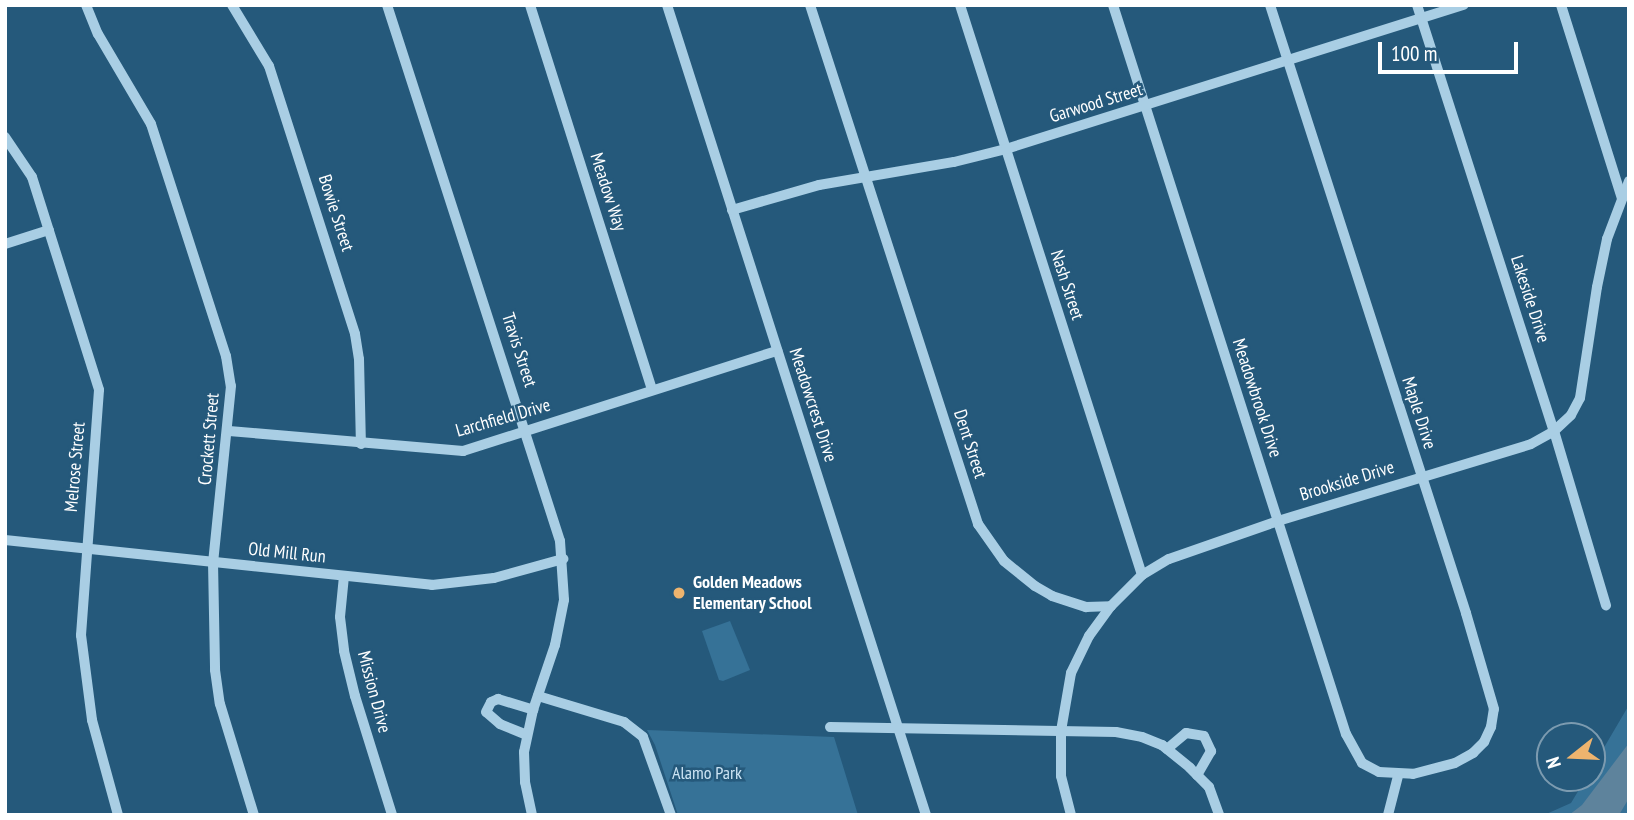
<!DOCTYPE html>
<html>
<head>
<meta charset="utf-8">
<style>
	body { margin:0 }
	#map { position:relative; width:1634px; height:820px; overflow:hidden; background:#25597b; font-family:"PT Sans Narrow",sans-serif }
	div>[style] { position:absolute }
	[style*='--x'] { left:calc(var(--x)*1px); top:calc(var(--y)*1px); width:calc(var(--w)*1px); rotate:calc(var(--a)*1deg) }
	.green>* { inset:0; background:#367297 }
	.water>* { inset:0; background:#5e839c }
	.minor>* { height:10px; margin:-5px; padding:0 5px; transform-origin:5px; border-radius:5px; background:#a9cee4 }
	.dots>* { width:19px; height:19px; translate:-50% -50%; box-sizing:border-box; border:4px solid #25597b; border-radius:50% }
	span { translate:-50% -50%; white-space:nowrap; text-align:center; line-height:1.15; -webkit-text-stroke:5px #25597b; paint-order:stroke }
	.street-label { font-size:18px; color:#fff }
	.poi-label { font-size:18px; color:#fff; font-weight:700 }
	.left { translate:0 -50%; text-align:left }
	.park-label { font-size:18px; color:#cce4f4 }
	.frame { position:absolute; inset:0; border:7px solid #fff; pointer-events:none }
	.north { position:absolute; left:1536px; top:722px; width:70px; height:70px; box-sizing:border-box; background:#25597b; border:2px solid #7c9bb0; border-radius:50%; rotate:252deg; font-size:19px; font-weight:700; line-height:28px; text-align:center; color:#fff }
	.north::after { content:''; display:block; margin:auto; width:24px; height:32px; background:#eeb46e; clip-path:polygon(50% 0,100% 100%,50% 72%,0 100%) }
	.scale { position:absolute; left:1378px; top:42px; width:140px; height:32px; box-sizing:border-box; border:4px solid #fff; border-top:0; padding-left:9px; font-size:21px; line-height:24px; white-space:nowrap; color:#fff; -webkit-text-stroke:5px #25597b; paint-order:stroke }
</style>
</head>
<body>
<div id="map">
	<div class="green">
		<i style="clip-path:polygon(730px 621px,750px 670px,723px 681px,719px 680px,702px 631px)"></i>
		<i style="clip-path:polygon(1629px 705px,1627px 815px,1544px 815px,1571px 803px,1586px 778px,1592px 778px,1592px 768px)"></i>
		<i style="clip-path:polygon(647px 730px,834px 737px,858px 815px,678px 815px,655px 745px)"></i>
	</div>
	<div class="water">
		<i style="clip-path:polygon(1629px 743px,1629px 798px,1619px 815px,1569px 815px,1582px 805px)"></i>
	</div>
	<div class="minor">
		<i style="--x:86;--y:5;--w:31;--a:68"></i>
		<i style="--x:98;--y:34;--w:104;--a:59.5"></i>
		<i style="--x:151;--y:124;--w:244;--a:72.1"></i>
		<i style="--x:226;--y:356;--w:30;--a:81"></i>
		<i style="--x:231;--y:386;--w:177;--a:95.8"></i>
		<i style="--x:213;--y:562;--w:108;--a:88.9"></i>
		<i style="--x:215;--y:670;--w:34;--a:82"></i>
		<i style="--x:220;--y:704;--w:116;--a:73"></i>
		<i style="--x:232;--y:5;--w:71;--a:58.8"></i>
		<i style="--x:269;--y:66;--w:281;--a:72.2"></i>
		<i style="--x:355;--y:334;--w:25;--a:81"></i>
		<i style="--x:359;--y:359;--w:85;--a:88.7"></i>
		<i style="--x:387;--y:5;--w:563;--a:72.11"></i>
		<i style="--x:560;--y:541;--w:59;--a:86.1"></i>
		<i style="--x:564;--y:600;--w:46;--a:101.3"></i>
		<i style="--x:555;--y:645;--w:69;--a:108.7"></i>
		<i style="--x:533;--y:710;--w:43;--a:102.1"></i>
		<i style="--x:524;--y:752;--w:30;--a:88"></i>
		<i style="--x:525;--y:782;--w:34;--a:78"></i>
		<i style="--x:530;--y:5;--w:404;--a:72.4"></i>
		<i style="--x:667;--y:5;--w:850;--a:72.27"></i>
		<i style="--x:810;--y:5;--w:546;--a:72.06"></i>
		<i style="--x:978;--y:524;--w:45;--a:54.9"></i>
		<i style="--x:1004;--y:561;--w:40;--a:39"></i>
		<i style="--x:1035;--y:586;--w:20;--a:30"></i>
		<i style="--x:1052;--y:596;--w:36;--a:18"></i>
		<i style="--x:1086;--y:607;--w:25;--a:-2"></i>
		<i style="--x:960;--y:5;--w:598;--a:72.29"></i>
		<i style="--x:1113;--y:5;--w:765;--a:72.28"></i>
		<i style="--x:1346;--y:734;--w:33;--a:61"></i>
		<i style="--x:1362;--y:763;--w:19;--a:28"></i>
		<i style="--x:1379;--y:772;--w:34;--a:3"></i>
		<i style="--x:1413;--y:774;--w:43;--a:-14.7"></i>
		<i style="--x:1455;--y:763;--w:21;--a:-29"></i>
		<i style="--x:1473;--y:753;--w:16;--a:-45"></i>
		<i style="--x:1484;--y:742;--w:17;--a:-65"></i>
		<i style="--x:1491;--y:727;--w:18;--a:-81"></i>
		<i style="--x:1494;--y:709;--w:100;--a:-106.3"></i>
		<i style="--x:1466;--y:613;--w:639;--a:-107.87"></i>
		<i style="--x:1417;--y:5;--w:447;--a:72.2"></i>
		<i style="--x:1554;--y:431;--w:182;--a:73.4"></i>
		<i style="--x:1561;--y:5;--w:202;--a:72.5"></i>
		<i style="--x:5;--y:137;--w:48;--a:56"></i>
		<i style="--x:32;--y:177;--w:223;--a:72.5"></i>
		<i style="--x:99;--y:390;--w:246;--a:94.2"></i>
		<i style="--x:81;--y:635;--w:86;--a:82.6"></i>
		<i style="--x:92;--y:720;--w:98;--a:74.7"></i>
		<i style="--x:732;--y:210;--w:91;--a:-16"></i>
		<i style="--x:819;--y:185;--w:137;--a:-9.7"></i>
		<i style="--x:954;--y:162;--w:54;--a:-14"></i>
		<i style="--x:1006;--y:149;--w:480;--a:-17.5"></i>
		<i style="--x:5;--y:244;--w:46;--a:-17.7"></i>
		<i style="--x:229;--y:431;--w:235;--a:4.9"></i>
		<i style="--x:463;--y:451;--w:330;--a:-17.7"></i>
		<i style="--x:5;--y:540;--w:429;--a:6"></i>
		<i style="--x:432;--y:585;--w:62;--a:-6.4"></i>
		<i style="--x:494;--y:578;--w:72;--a:-15.4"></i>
		<i style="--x:344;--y:576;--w:41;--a:95.6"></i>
		<i style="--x:340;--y:617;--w:34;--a:83"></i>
		<i style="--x:344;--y:651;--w:46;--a:76.3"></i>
		<i style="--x:355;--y:696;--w:125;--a:72.7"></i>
		<i style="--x:538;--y:696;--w:90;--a:16.8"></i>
		<i style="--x:624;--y:722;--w:24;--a:38"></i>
		<i style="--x:643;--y:737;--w:83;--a:70.3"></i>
		<i style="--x:830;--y:727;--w:286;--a:1"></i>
		<i style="--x:1116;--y:732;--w:26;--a:11"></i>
		<i style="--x:1142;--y:737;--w:22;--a:22"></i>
		<i style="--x:1162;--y:745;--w:36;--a:39"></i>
		<i style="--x:1190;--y:768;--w:27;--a:45"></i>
		<i style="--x:1209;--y:787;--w:30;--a:70"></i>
		<i style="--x:527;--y:735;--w:29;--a:-158"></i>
		<i style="--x:500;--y:724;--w:18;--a:-139"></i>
		<i style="--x:486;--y:712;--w:11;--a:-63"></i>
		<i style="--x:491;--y:702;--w:8;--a:-23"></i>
		<i style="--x:498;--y:699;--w:37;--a:17"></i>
		<i style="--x:1167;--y:749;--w:25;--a:-40"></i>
		<i style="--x:1186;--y:733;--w:18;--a:9"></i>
		<i style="--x:1204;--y:736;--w:17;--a:65"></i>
		<i style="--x:1211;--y:751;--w:28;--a:120"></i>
		<i style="--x:1071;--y:815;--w:40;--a:-104.4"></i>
		<i style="--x:1061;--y:776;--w:45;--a:-90"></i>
		<i style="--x:1061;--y:731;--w:59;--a:-80.2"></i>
		<i style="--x:1071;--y:673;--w:41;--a:-64.1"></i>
		<i style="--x:1089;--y:636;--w:37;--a:-54"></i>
		<i style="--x:1111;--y:606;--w:44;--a:-45"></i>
		<i style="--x:1142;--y:575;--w:31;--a:-31"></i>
		<i style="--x:1169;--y:559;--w:115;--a:-19.2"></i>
		<i style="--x:1278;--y:521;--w:264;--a:-16.9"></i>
		<i style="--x:1531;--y:444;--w:26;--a:-29"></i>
		<i style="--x:1554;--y:431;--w:23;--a:-43"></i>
		<i style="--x:1571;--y:415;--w:19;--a:-62"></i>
		<i style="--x:1580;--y:398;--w:112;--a:-81.3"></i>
		<i style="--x:1597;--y:287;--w:49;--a:-78.2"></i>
		<i style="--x:1607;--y:239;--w:62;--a:-69.2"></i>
		<i style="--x:1388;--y:815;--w:40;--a:-75.6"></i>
	</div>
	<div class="dots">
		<i style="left:679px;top:593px;background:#eeb46e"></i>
	</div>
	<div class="street-label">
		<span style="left:1096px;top:103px;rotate:-17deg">Garwood Street</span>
		<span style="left:608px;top:192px;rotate:72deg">Meadow Way</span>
		<span style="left:336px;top:213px;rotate:72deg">Bowie Street</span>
		<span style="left:1067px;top:285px;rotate:72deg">Nash Street</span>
		<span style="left:1530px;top:299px;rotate:72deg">Lakeside Drive</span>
		<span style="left:519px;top:350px;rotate:72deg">Travis Street</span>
		<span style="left:1257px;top:398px;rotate:72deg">Meadowbrook Drive</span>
		<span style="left:813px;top:405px;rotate:72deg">Meadowcrest Drive</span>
		<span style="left:1419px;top:413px;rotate:72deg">Maple Drive</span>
		<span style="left:503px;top:418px;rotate:-16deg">Larchfield Drive</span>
		<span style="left:209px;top:439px;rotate:-85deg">Crockett Street</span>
		<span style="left:970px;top:444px;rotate:72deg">Dent Street</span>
		<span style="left:75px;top:467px;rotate:-85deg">Melrose Street</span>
		<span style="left:1347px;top:481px;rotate:-17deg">Brookside Drive</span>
		<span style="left:287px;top:553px;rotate:6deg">Old Mill Run</span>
		<span style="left:374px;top:692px;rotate:75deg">Mission Drive</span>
	</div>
	<div class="poi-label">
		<span class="left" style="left:693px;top:593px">Golden Meadows<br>Elementary School</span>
	</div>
	<div class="park-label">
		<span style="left:707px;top:773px">Alamo Park</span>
	</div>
	<div class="frame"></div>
	<div class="north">N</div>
	<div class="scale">100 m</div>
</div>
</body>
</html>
